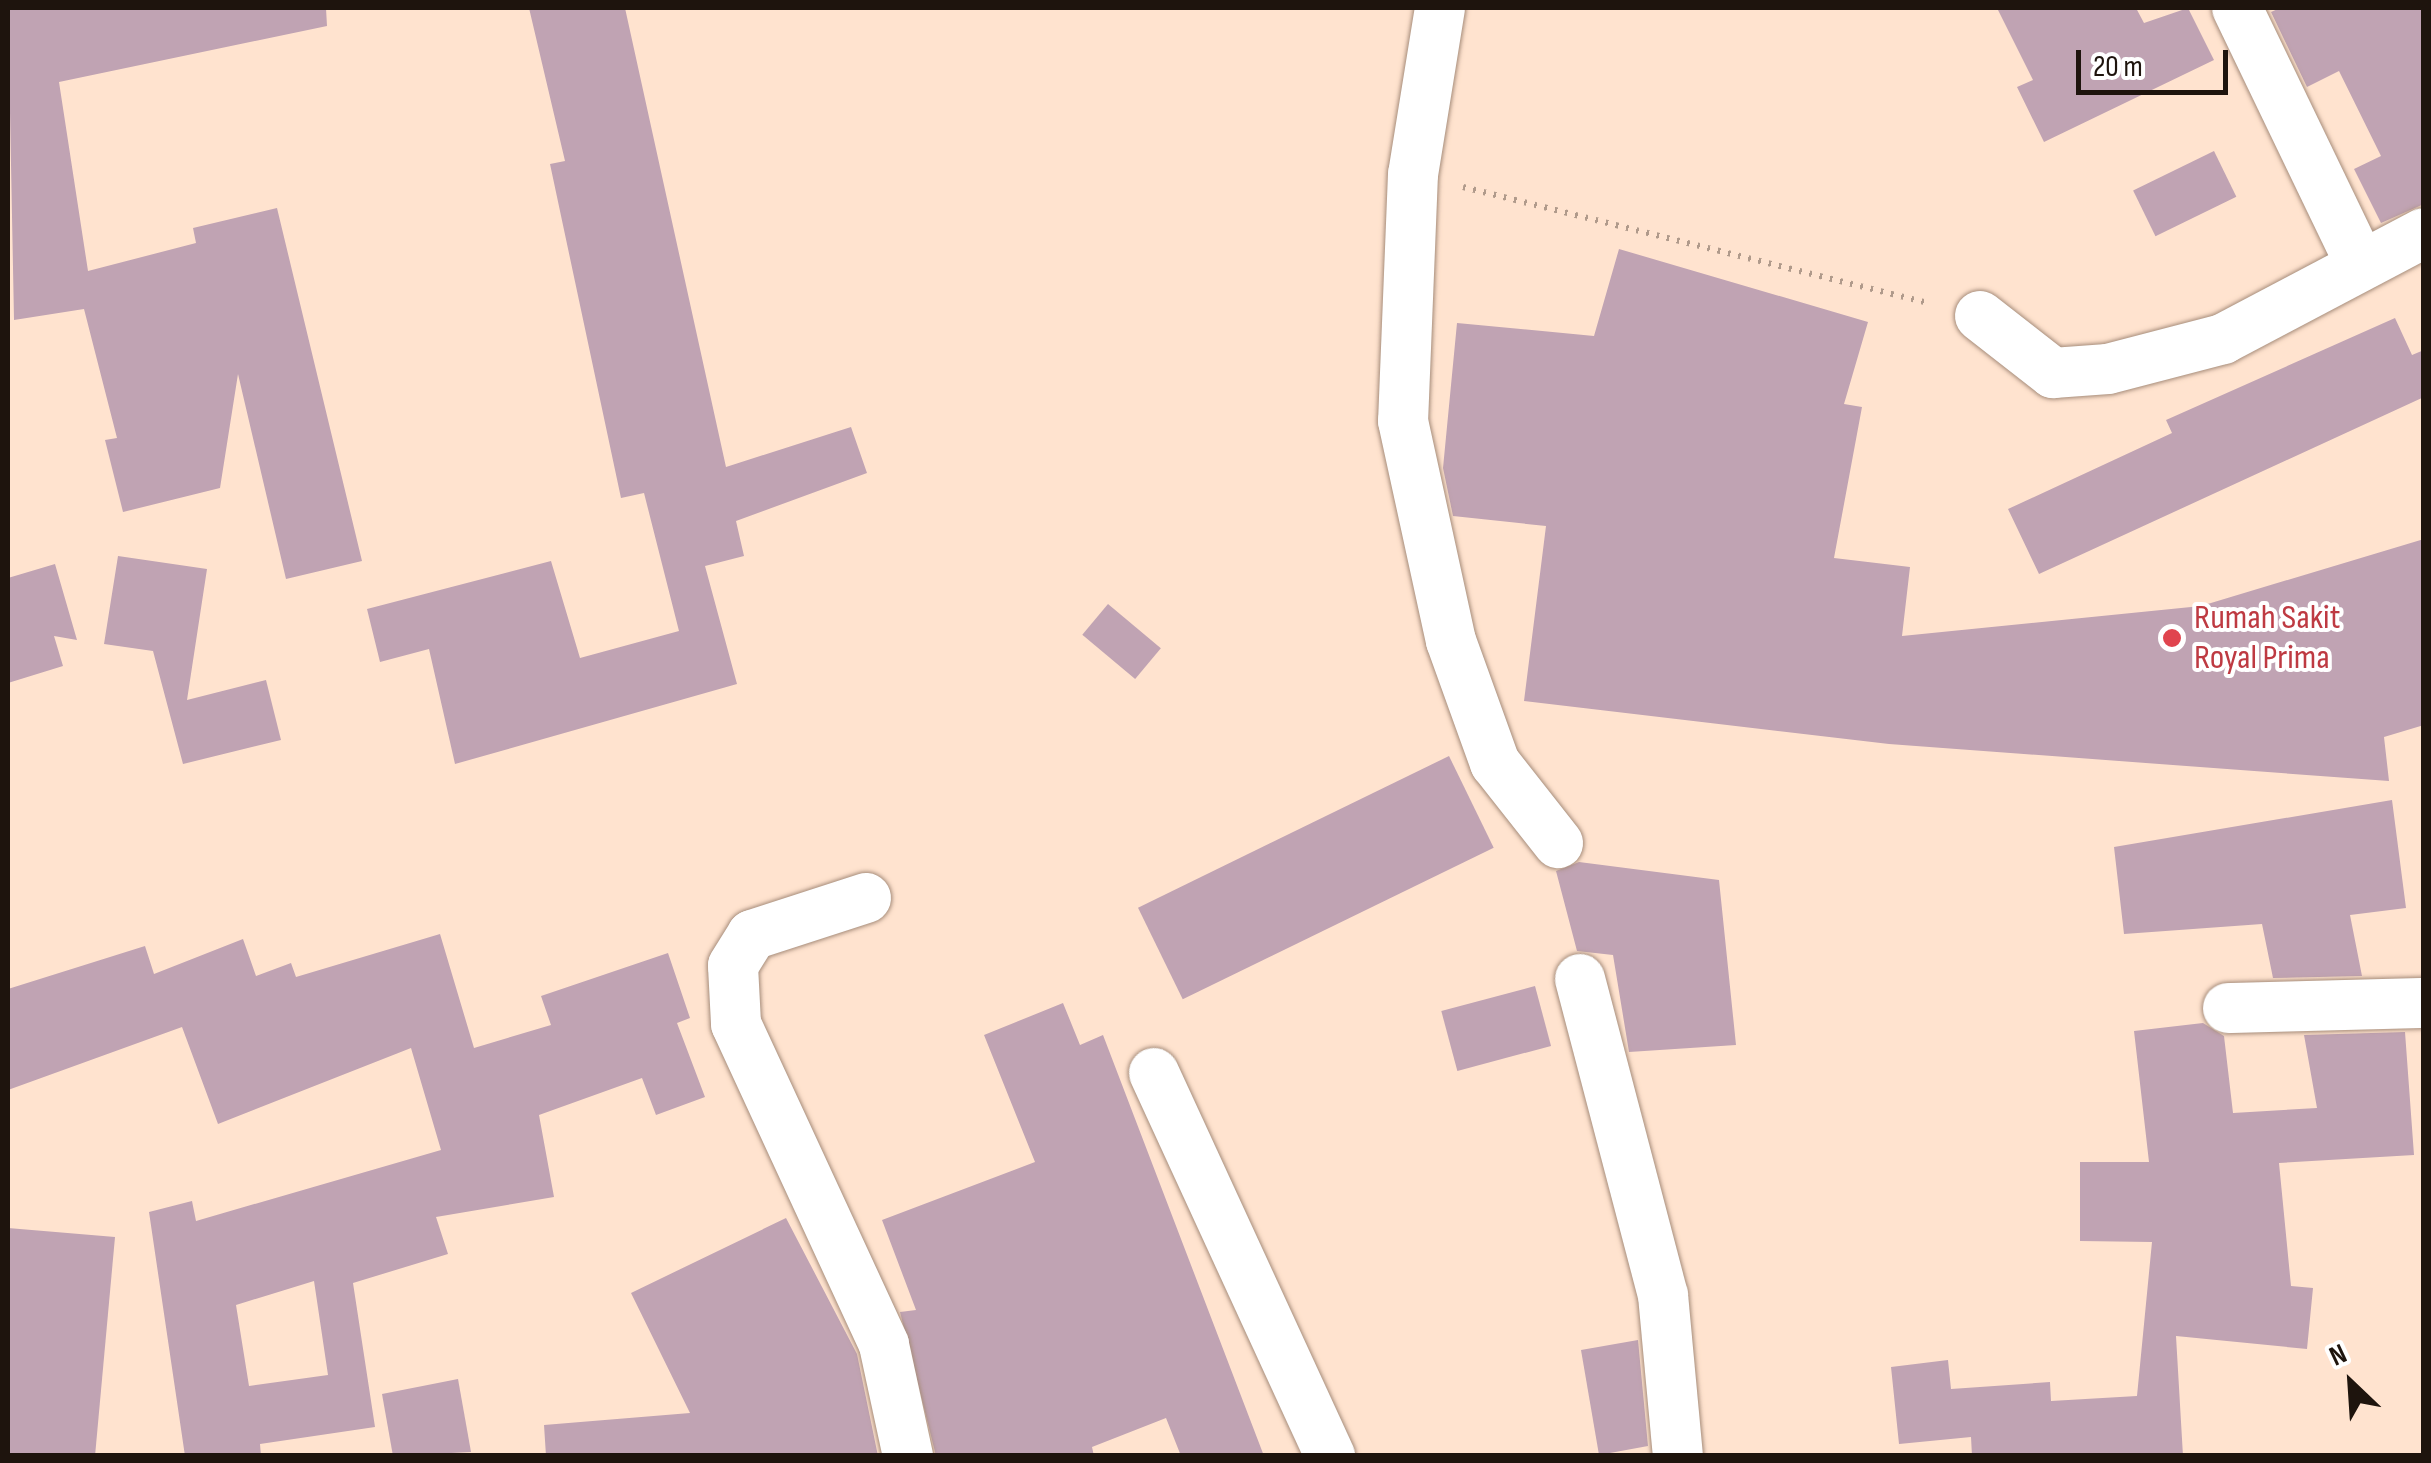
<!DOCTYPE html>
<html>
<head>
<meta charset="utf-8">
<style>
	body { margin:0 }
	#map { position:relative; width:2431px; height:1463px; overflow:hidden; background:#ffe3cf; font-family:"Sofia Sans Condensed",sans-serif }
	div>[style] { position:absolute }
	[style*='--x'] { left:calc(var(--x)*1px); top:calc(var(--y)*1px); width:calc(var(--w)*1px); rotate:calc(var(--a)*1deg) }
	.building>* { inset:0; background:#c0a3b3; transform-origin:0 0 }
	.path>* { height:6px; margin-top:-3px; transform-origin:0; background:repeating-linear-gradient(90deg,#b09a8b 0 2.5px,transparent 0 10.5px) }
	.roads { filter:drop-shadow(0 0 2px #a78d7b) drop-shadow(0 0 2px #a78d7b) }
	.minor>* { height:50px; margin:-25px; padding:0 25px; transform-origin:25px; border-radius:25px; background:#fff }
	.dots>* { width:28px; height:28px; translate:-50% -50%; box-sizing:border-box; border:5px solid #fff; border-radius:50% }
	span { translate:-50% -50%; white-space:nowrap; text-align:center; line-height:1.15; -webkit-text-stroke:8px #fff; paint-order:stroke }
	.health-label { font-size:35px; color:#be3a42 }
	.left { translate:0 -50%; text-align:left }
	.frame { position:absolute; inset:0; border:10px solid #1e140d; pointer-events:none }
	.north { position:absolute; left:2301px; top:1333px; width:100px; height:100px; -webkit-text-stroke:8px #fff; paint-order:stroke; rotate:335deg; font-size:28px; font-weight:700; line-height:40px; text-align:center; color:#1e140d }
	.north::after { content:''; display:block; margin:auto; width:35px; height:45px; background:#1e140d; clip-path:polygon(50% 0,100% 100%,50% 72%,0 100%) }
	.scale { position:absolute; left:2076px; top:50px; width:152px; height:45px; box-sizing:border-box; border:5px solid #1e140d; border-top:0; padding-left:12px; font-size:30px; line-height:35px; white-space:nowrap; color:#1e140d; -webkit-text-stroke:8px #fff; paint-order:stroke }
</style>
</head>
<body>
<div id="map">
	<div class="building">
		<i style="clip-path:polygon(8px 8px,326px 8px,327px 26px,59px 82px,88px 271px,196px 243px,193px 228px,277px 208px,362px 561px,286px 579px,238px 374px,220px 488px,123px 512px,105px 440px,117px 438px,84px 309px,14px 320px)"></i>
		<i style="clip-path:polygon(529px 8px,625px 8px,726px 467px,851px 427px,867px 473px,736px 521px,744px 556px,705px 566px,737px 684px,455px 764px,429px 649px,380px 662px,367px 609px,551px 561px,580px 658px,679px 631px,644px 493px,621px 498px,550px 164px,565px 161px)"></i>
		<i style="clip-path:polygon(1997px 8px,2136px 8px,2144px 23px,2188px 8px,2214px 60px,2044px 142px,2017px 87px,2033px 80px)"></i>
		<i style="clip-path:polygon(2280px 8px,2424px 8px,2424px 204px,2381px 223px,2354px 169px,2381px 156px,2339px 71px,2307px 87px,2271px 12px)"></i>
		<i style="left:2214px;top:151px;width:51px;height:90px;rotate:64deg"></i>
		<i style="clip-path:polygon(1619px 249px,1868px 322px,1844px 404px,1862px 407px,1834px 558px,1910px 567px,1902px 636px,2201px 606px,2424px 539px,2424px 725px,2384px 737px,2389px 781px,1889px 744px,1524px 701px,1546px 526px,1453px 516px,1443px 468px,1457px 323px,1594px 336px)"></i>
		<i style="clip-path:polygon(2395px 318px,2412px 355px,2424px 350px,2424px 397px,2039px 574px,2008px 509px,2172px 433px,2166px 420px)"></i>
		<i style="clip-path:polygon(118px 556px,207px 569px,187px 700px,266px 680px,281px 740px,183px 764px,153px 651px,104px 644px)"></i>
		<i style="clip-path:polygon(55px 564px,77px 640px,54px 636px,63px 666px,8px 683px,8px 578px)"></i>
		<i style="left:1108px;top:604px;width:69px;height:40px;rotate:40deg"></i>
		<i style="left:1449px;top:756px;width:102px;height:346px;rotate:64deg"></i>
		<i style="clip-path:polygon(2392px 800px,2406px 908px,2350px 915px,2362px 976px,2273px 978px,2262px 924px,2124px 934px,2114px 847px)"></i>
		<i style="clip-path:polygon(1579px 862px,1719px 880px,1736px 1045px,1629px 1052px,1613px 955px,1577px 951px,1556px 871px)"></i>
		<i style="clip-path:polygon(evenodd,440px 934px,474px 1048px,551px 1025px,541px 996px,668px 953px,690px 1018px,677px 1023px,705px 1097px,656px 1115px,642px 1078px,539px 1115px,554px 1197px,436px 1217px,448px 1254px,353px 1283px,375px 1427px,260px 1444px,261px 1456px,185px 1456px,149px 1212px,192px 1201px,196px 1221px,441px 1150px,411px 1048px,218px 1124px,182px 1027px,8px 1090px,8px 989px,145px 946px,154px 974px,243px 939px,256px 976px,291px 963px,296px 977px,440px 934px,314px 1281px,328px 1375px,249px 1386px,236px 1305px,314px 1281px)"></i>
		<i style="left:1535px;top:986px;width:62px;height:97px;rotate:75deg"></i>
		<i style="clip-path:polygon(1063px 1003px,1080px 1045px,1103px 1035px,1264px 1456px,1181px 1456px,1166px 1418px,1092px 1447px,1094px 1456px,936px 1456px,900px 1312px,916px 1310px,882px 1220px,1035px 1162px,984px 1035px)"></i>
		<i style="clip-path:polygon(2203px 1023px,2224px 1036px,2233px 1113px,2317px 1108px,2304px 1035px,2405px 1032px,2414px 1155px,2279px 1163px,2291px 1286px,2313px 1288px,2307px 1349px,2176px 1336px,2183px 1456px,1972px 1456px,1971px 1437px,1899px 1444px,1891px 1367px,1948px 1360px,1951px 1389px,2050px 1382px,2051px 1401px,2137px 1396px,2152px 1242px,2080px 1241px,2080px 1162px,2149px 1162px,2134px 1031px)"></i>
		<i style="clip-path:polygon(786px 1218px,857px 1354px,878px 1456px,546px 1456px,544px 1425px,690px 1413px,631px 1293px)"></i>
		<i style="clip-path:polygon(8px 1228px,115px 1237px,95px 1456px,8px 1456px)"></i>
		<i style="clip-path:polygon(1638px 1340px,1648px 1446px,1599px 1455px,1581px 1350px)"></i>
		<i style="clip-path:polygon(458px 1379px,471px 1452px,393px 1456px,382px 1394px)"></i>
	</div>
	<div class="path">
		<i style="--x:1463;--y:187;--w:482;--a:14"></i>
	</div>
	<div class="roads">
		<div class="minor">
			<i style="--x:1440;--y:8;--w:168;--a:99.2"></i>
			<i style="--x:1413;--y:174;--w:247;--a:92.3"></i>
			<i style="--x:1403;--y:421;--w:225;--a:77.7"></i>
			<i style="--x:1451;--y:641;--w:130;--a:70.2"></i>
			<i style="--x:1495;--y:763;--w:102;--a:51.8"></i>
			<i style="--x:2237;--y:8;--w:284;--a:64.3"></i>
			<i style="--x:1980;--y:316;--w:93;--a:38"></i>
			<i style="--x:2053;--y:373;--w:55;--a:-4.2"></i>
			<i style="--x:2108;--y:369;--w:119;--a:-14.6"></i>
			<i style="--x:2223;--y:339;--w:227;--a:-27.8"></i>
			<i style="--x:866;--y:898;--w:120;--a:162"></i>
			<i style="--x:752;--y:935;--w:36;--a:122"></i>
			<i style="--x:733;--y:966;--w:58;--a:87"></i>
			<i style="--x:736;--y:1024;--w:353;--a:65.2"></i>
			<i style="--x:884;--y:1345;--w:114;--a:77.8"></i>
			<i style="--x:1580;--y:979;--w:327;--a:75.3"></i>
			<i style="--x:1663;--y:1295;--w:162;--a:84.7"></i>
			<i style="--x:2228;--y:1008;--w:196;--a:-1.5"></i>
			<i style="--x:1154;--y:1073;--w:422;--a:65.3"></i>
		</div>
	</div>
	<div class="dots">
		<i style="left:2172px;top:638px;background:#e0444e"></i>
	</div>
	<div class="health-label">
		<span class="left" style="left:2194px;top:638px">Rumah Sakit<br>Royal Prima</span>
	</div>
	<div class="frame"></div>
	<div class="north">N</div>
	<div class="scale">20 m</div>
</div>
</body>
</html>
